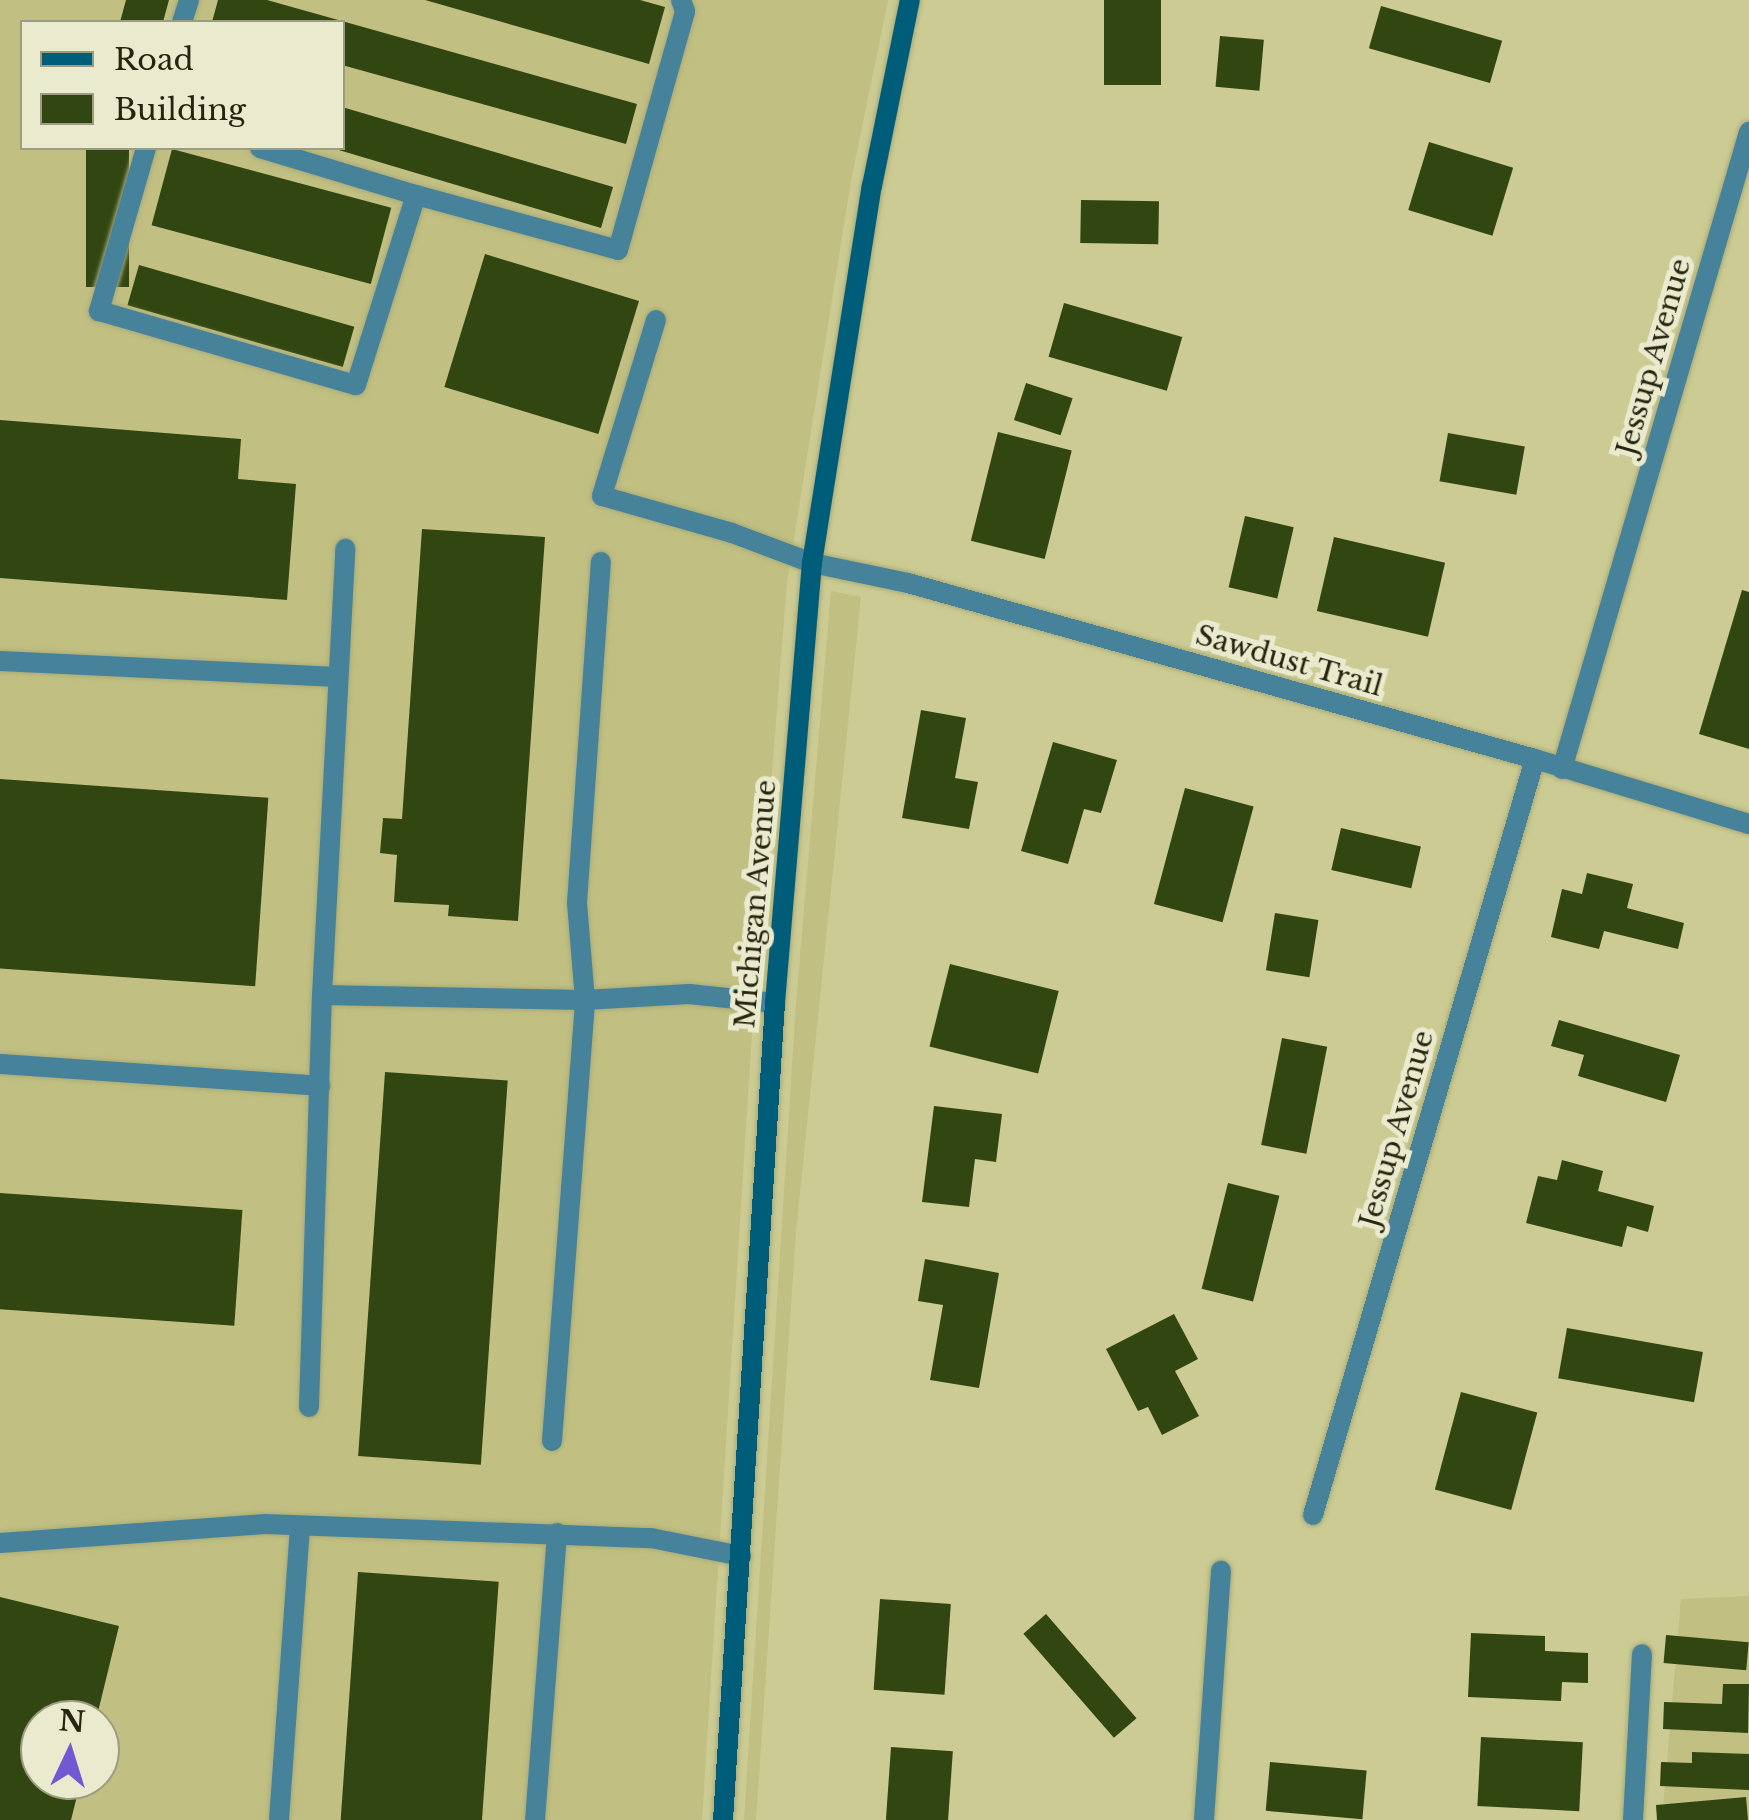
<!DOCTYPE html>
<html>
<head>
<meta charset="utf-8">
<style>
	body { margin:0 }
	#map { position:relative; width:1749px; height:1820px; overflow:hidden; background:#cbcb93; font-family:"Libre Baskerville",serif }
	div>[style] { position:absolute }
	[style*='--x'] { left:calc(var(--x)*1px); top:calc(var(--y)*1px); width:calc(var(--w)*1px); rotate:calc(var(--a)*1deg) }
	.built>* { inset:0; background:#c1c082 }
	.building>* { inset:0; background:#324611; transform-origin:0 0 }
	.roads { filter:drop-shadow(0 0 2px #aaaa79) drop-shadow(0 0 2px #aaaa79) }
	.lane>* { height:20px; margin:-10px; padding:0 10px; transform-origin:10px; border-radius:10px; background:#47829b }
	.street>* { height:20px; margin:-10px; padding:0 10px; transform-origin:10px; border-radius:10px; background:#47829b }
	.secondary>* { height:20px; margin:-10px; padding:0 10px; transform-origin:10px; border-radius:10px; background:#005d7a }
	span { translate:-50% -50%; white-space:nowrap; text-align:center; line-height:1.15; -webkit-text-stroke:10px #e9eace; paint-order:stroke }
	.street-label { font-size:28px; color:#262610 }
	.legend { position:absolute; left:20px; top:20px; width:325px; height:130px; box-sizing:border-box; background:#e9eace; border:2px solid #9b9c82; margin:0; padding:12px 18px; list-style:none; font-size:30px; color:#262610 }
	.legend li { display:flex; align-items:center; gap:20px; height:50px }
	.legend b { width:50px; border:2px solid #9b9c82 }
	.north { position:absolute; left:20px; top:1700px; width:100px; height:100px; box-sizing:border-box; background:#e9eace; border:2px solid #9b9c82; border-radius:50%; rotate:4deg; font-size:28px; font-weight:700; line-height:40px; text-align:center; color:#262610 }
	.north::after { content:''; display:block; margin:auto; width:35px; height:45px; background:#7159d3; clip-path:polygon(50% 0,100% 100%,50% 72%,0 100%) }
</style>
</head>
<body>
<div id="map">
	<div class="built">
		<i style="clip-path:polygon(evenodd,0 0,888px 0,851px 181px,787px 582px,754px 1002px,702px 1820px,0 1820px,0 0,22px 22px,342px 22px,342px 148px,22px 148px,22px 22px,0 0,40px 1720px,100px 1720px,100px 1780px,40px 1780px,40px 1720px)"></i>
		<i style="clip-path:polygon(831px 591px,861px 597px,796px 1232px,756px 1820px,744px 1820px,796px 1004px)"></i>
		<i style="clip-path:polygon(1749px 1596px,1749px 1820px,1662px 1820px,1681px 1599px)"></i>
	</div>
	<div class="building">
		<i style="clip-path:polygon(126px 0,169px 0,163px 22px,120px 22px)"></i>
		<i style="clip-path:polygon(218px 0,267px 0,637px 104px,626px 144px,342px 65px,342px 22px,212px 22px)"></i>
		<i style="clip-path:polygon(425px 0,640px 0,665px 7px,649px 64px)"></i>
		<i style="left:1104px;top:0;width:57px;height:85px"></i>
		<i style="left:1381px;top:6px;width:126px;height:44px;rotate:16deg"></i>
		<i style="left:1220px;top:36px;width:44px;height:51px;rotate:5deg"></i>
		<i style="clip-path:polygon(342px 107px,613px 187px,601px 228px,332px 148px,342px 148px)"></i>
		<i style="left:1429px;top:142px;width:88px;height:71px;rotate:17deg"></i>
		<i style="left:86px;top:148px;width:43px;height:139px"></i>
		<i style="left:172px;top:149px;width:227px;height:79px;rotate:15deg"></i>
		<i style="left:1081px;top:200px;width:78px;height:43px;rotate:1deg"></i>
		<i style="left:485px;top:254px;width:161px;height:139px;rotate:17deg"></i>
		<i style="left:139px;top:265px;width:224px;height:42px;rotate:16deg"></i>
		<i style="left:1064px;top:303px;width:123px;height:56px;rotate:16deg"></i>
		<i style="left:1026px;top:383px;width:49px;height:39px;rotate:18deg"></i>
		<i style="clip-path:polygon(0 420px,241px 439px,238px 479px,296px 484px,287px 600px,0 578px)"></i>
		<i style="left:998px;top:432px;width:76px;height:112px;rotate:14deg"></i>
		<i style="left:1448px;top:433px;width:78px;height:49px;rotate:10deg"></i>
		<i style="left:1245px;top:516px;width:50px;height:73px;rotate:13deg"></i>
		<i style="clip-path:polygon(422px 529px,545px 537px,518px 921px,448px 916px,449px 905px,394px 902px,397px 855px,380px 853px,383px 818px,402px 819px)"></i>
		<i style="left:1334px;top:537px;width:114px;height:76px;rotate:13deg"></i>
		<i style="clip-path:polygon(1742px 590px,1749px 592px,1749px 749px,1699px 734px)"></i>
		<i style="clip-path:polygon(921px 710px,966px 718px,955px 778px,978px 782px,969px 829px,902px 818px)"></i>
		<i style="clip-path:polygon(1053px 742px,1117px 760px,1101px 813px,1084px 809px,1068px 864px,1021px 851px)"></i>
		<i style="left:0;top:779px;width:269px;height:189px;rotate:4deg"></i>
		<i style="left:1185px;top:788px;width:71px;height:120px;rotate:15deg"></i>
		<i style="left:1341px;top:828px;width:82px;height:43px;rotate:13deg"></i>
		<i style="clip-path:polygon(1587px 873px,1633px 884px,1627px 908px,1684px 923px,1678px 949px,1604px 931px,1599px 949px,1551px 937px,1562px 889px,1582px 894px)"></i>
		<i style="left:1275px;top:913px;width:44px;height:58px;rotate:9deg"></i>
		<i style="left:950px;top:964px;width:112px;height:85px;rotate:14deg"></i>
		<i style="clip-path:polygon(1559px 1020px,1680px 1055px,1666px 1102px,1578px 1076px,1584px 1055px,1551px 1046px)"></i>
		<i style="left:1282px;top:1038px;width:46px;height:109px;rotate:11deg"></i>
		<i style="left:385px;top:1072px;width:123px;height:385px;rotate:4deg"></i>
		<i style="clip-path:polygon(934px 1106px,1002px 1114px,996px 1162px,975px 1159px,969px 1207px,922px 1202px)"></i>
		<i style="clip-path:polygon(1562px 1160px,1603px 1171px,1598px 1191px,1654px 1206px,1648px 1232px,1627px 1226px,1622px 1247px,1526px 1223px,1538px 1176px,1557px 1180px)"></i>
		<i style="left:1228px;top:1183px;width:53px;height:109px;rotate:14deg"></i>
		<i style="left:0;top:1193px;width:243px;height:116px;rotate:4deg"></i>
		<i style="clip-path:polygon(925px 1259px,999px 1273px,979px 1388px,930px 1380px,943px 1305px,918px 1301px)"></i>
		<i style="clip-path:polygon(1174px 1314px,1198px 1359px,1175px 1371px,1199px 1416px,1162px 1435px,1148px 1407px,1138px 1411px,1106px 1349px)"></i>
		<i style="left:1567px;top:1328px;width:138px;height:51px;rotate:10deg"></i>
		<i style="left:1461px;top:1392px;width:79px;height:101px;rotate:15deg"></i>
		<i style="left:358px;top:1572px;width:141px;height:249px;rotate:4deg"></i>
		<i style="clip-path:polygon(0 1597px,119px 1626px,96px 1720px,40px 1720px,40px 1780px,81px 1780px,71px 1820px,0 1820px)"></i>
		<i style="left:880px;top:1599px;width:71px;height:91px;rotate:4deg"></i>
		<i style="left:1046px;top:1614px;width:138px;height:30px;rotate:49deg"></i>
		<i style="clip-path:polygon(1471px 1633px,1545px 1636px,1545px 1651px,1588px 1653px,1588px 1683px,1562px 1682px,1561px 1701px,1468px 1697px)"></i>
		<i style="left:1666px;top:1635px;width:83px;height:28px;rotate:5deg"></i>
		<i style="clip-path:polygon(1723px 1684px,1749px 1684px,1748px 1733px,1663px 1729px,1664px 1702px,1722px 1704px)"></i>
		<i style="left:1481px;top:1737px;width:102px;height:69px;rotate:3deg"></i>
		<i style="left:891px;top:1747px;width:62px;height:73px;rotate:4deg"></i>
		<i style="clip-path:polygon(1692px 1752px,1749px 1754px,1749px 1790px,1660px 1786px,1661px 1762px,1692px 1763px)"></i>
		<i style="left:1270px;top:1762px;width:97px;height:49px;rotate:5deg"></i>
		<i style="clip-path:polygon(1746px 1797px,1748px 1820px,1657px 1820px,1656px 1805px)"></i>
	</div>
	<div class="roads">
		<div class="lane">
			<i style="--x:182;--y:22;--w:23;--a:-72"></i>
			<i style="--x:146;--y:148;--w:170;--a:106.1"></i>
			<i style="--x:99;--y:311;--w:267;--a:16.1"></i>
			<i style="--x:356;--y:385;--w:199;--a:-72.5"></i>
			<i style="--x:416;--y:195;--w:209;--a:15.2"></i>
			<i style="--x:618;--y:250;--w:248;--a:-74.3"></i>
			<i style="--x:685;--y:11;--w:12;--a:-110"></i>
			<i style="--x:260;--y:148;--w:163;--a:16.8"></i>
			<i style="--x:656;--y:320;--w:184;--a:107.1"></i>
			<i style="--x:602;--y:496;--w:135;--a:15.9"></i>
			<i style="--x:732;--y:533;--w:85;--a:20.6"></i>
			<i style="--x:0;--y:661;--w:338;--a:2.7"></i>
			<i style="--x:322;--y:995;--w:447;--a:-87"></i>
			<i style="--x:0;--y:1064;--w:321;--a:3.9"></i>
			<i style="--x:309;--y:1407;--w:412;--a:-88.2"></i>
			<i style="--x:322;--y:995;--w:263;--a:1.1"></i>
			<i style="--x:585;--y:1000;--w:104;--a:-3.3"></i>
			<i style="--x:689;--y:994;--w:86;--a:6"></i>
			<i style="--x:552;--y:1441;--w:442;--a:-85.7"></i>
			<i style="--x:585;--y:1000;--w:97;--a:-94.7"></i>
			<i style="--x:577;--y:903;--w:342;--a:-86"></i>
			<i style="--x:0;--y:1543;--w:266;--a:-4.1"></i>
			<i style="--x:265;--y:1524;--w:386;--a:2.1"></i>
			<i style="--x:651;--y:1538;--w:92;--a:11.3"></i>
			<i style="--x:279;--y:1820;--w:294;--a:-85.9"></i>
			<i style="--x:535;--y:1820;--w:288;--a:-85.6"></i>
		</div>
		<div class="street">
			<i style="--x:812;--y:563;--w:98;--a:11.8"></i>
			<i style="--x:908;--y:583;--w:651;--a:15.68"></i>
			<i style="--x:1535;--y:759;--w:224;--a:16.9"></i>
			<i style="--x:1562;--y:769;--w:664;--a:-73.64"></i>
			<i style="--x:1313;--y:1515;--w:788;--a:-73.64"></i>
			<i style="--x:1204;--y:1820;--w:250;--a:-86.1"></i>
			<i style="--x:1633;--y:1820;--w:166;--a:-86.9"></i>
		</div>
		<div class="secondary">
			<i style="--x:723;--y:1820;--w:819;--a:-86.36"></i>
			<i style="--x:775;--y:1003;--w:442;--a:-85.2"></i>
			<i style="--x:812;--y:563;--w:382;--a:-81"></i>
			<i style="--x:872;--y:186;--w:190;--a:-78.5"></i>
		</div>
	</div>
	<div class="street-label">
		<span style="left:1654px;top:357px;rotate:-74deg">Jessup Avenue</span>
		<span style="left:1289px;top:661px;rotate:16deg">Sawdust Trail</span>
		<span style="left:756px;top:904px;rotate:-85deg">Michigan Avenue</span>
		<span style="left:1397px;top:1129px;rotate:-74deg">Jessup Avenue</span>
	</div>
	<ul class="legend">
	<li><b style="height:12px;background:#005d7a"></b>Road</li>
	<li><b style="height:28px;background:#324611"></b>Building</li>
	</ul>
	<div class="north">N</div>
</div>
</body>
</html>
